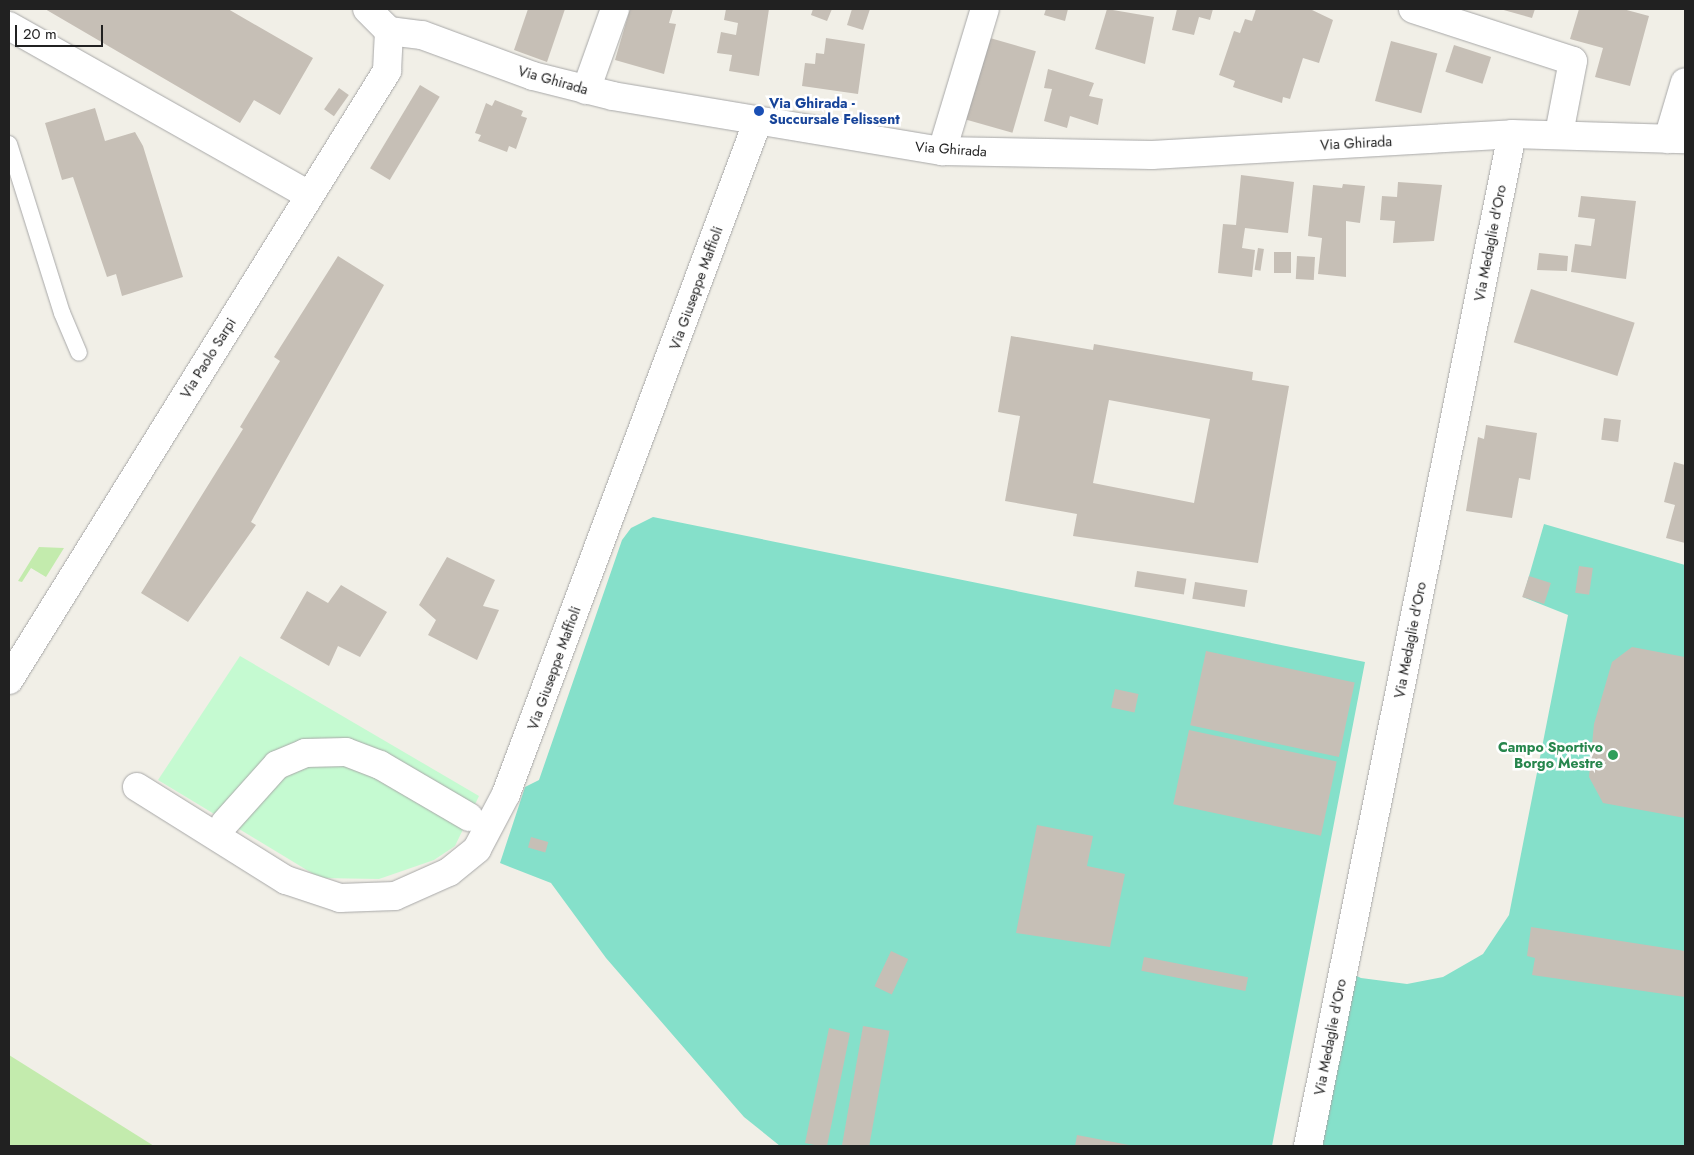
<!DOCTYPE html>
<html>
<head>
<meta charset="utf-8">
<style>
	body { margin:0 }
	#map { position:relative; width:1694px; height:1155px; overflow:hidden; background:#f1efe7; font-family:Jost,sans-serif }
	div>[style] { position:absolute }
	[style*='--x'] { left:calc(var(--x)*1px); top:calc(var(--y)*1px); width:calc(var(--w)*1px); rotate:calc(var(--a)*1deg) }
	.grass>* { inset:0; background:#c3ebad }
	.park>* { inset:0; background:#c5fad1 }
	.pitch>* { inset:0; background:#85e0ca }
	.building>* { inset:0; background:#c6bfb6; transform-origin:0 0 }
	.roads { filter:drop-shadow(0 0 1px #a8a8a8) drop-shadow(0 0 1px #a8a8a8) }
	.lane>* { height:16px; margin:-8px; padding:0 8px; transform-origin:8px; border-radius:8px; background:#fff }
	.street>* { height:28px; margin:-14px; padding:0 14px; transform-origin:14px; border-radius:14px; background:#fff }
	.dots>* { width:14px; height:14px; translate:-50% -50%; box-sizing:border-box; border:2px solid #fff; border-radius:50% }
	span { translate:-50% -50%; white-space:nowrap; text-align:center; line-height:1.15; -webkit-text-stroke:5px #fff; paint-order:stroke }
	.street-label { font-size:14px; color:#212121 }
	.transit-label { font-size:14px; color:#164399; font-weight:700 }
	.left { translate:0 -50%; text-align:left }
	.leisure-label { font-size:14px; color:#27864d; font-weight:700 }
	.right { translate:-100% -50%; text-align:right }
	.frame { position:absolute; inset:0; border:10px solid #212121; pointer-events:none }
	.scale { position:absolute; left:15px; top:25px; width:88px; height:22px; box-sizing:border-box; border:2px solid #212121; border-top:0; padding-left:6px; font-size:15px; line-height:18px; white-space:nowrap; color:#212121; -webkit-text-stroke:4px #fff; paint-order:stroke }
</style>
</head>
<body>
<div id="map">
	<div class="grass">
		<i style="clip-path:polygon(39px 547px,64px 548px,46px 577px,31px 568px,22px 582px,18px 581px)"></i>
		<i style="clip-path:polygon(9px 1055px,154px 1146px,9px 1146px)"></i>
	</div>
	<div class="park">
		<i style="clip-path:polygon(240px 656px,479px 796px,455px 846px,434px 860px,379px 879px,320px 878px,158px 780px)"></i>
	</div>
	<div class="pitch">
		<i style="clip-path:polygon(653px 517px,1365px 662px,1272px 1146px,780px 1146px,744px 1117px,606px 958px,551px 883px,500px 863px,525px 787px,539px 780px,622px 540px,631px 528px)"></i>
		<i style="clip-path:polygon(1544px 524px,1685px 565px,1685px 1146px,1315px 1146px,1348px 972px,1361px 978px,1407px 984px,1443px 977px,1483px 954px,1509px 915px,1568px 615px,1523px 597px)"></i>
	</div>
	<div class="building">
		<i style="clip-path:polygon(45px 9px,228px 9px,313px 58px,280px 115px,254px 100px,240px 123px)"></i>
		<i style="clip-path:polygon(528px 9px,565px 9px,547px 62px,514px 50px)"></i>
		<i style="clip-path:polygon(630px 9px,673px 9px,669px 23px,676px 24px,664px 74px,615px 60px)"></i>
		<i style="clip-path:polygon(726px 9px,769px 9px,759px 76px,729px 71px,732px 55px,717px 53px,721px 32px,736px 35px,738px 23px,724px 20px)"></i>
		<i style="clip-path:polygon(813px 9px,832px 9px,827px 21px,811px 15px)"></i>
		<i style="clip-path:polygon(852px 9px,870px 9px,863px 30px,847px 25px)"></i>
		<i style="clip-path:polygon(1046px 9px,1068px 9px,1065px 21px,1044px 15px)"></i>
		<i style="clip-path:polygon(1107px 9px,1154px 17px,1145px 64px,1095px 49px)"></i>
		<i style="clip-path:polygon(1177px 9px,1191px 10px,1213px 9px,1210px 20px,1199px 17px,1194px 35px,1172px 30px)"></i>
		<i style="clip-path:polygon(1256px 9px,1310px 9px,1333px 20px,1319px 63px,1303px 58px,1290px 99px,1283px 97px,1282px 103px,1233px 87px,1235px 81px,1219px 75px,1234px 31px,1240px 33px,1245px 19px,1252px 21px)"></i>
		<i style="clip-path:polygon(1500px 9px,1535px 9px,1532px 18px)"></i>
		<i style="clip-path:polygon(1579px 9px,1623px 9px,1649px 16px,1630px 86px,1595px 77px,1603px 48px,1570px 39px)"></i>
		<i style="left:983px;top:36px;width:55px;height:85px;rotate:16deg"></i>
		<i style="clip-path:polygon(826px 38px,865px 44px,858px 94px,802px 86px,805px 63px,815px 64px,816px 53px,824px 54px)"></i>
		<i style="left:1391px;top:41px;width:48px;height:62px;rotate:15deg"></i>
		<i style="left:1454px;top:45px;width:39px;height:28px;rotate:18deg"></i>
		<i style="clip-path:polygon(1048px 69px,1094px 83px,1089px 96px,1103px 99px,1098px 125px,1070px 116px,1067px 128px,1044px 121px,1052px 89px,1044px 88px)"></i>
		<i style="left:420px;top:85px;width:23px;height:97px;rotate:31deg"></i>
		<i style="left:339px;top:88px;width:12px;height:26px;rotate:35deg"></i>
		<i style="clip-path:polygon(495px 100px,523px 111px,521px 116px,527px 118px,516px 149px,509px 146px,507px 152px,478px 141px,481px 135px,475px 133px,486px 103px,492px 106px)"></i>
		<i style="clip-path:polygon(95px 108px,105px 141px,135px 132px,143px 146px,183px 277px,122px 296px,116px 274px,107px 277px,73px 177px,62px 180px,45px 123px)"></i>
		<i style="clip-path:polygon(1241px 175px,1294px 182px,1288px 233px,1245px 228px,1242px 248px,1255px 250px,1252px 277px,1218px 273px,1223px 224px,1236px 225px)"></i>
		<i style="clip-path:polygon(1398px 182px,1442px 185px,1434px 241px,1393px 243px,1395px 221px,1380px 220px,1382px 196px,1397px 197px)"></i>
		<i style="clip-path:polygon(1343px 184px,1365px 186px,1360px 223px,1346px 221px,1346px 277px,1318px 274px,1322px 238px,1308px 236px,1313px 185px,1342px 188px)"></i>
		<i style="clip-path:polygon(1581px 196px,1636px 201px,1626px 279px,1571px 272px,1575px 244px,1591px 246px,1595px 219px,1578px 217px)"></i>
		<i style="left:1258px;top:248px;width:6px;height:22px;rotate:9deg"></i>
		<i style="left:1274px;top:252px;width:17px;height:21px"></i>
		<i style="clip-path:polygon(1539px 253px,1568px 256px,1567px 271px,1537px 270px)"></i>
		<i style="clip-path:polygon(338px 256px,384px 285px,251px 522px,256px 525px,188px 622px,141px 593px,243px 429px,240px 427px,280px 361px,274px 357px)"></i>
		<i style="left:1297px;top:256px;width:18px;height:23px;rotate:3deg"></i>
		<i style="left:1531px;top:289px;width:109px;height:56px;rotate:18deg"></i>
		<i style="clip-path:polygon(evenodd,1011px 336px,1093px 350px,1094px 344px,1253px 372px,1252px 380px,1289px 386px,1258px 563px,1073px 536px,1077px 514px,1005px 501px,1020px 416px,998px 412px,1011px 336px,1109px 400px,1210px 419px,1194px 503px,1093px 483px,1109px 400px)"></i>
		<i style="left:1604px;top:418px;width:17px;height:22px;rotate:7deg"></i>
		<i style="clip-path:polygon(1486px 425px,1537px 433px,1530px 480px,1519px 478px,1512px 518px,1466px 511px,1478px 437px,1484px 439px)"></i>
		<i style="clip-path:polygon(1674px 462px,1685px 465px,1685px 543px,1666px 538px,1675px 505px,1664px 502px)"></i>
		<i style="clip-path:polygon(447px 557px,495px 580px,483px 606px,499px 610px,477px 660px,428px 635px,436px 620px,419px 605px)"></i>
		<i style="left:1579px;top:566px;width:14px;height:27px;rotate:8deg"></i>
		<i style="left:1137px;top:571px;width:50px;height:16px;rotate:9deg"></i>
		<i style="left:1529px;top:576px;width:23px;height:22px;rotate:18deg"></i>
		<i style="left:1195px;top:582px;width:53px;height:17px;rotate:9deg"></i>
		<i style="clip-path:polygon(341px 585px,387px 612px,360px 657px,338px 646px,329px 666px,280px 638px,307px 591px,328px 603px)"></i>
		<i style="clip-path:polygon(1632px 647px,1685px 657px,1685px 818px,1603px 803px,1589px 777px,1594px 724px,1612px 662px)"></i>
		<i style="left:1206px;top:651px;width:152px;height:76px;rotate:12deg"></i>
		<i style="left:1115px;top:689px;width:24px;height:19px;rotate:12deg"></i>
		<i style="left:1189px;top:730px;width:151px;height:76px;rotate:12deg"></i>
		<i style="clip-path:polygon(1037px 825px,1093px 836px,1087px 866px,1125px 874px,1110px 947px,1016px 933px)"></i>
		<i style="left:531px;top:837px;width:18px;height:11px;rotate:16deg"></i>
		<i style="clip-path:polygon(1531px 927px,1685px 951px,1685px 997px,1532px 975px,1535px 958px,1527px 956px)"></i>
		<i style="left:891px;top:951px;width:19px;height:39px;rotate:25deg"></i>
		<i style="left:1144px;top:957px;width:106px;height:14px;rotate:11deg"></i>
		<i style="left:863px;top:1026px;width:27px;height:123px;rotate:10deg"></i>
		<i style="clip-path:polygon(829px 1028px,850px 1033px,827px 1146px,819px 1146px,805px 1143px)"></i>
		<i style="clip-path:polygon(1077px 1135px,1129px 1145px,1129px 1146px,1075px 1146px)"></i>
	</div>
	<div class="roads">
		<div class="lane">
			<i style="--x:9;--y:144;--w:177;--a:72.6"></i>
			<i style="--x:62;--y:313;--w:43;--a:67"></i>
		</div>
		<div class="street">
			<i style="--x:1413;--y:9;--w:168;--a:18"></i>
			<i style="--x:1573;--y:61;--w:74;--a:100.9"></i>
			<i style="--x:9;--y:26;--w:344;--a:29.4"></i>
			<i style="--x:389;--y:31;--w:33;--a:7"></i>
			<i style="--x:422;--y:35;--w:118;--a:20.3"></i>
			<i style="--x:533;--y:76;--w:82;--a:14"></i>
			<i style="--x:613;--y:96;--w:334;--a:9.5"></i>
			<i style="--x:942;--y:151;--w:210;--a:1.1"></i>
			<i style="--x:1152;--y:155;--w:361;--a:-3.3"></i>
			<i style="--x:1512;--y:134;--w:173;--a:1.7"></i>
			<i style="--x:586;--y:90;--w:86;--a:-70.3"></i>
			<i style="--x:1668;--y:139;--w:59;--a:-73.4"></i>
			<i style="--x:942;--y:151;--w:148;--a:-73.2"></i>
			<i style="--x:9;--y:680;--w:717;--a:-58.17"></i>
			<i style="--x:387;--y:71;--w:40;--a:-87.1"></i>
			<i style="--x:389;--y:31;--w:31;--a:-135"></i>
			<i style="--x:137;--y:787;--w:176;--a:32"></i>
			<i style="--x:286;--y:880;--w:57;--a:18.4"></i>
			<i style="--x:340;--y:898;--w:55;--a:-2.1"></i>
			<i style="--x:395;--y:896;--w:59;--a:-24"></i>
			<i style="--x:449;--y:872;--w:36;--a:-39"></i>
			<i style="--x:477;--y:849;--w:62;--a:-62.2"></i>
			<i style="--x:506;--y:794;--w:716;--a:-69.49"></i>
			<i style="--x:225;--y:823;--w:78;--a:-48.1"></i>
			<i style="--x:277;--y:765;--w:30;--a:-23"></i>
			<i style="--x:305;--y:753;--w:41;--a:-1.4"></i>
			<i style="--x:346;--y:752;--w:36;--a:21"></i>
			<i style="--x:380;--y:765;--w:103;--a:30.3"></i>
			<i style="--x:1308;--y:1146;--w:1032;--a:-78.6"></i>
		</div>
	</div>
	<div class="dots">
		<i style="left:759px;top:111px;background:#1a4fb4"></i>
		<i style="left:1613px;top:755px;background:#2e9e5b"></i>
	</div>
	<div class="street-label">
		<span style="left:553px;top:80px;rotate:16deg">Via Ghirada</span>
		<span style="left:1356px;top:143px;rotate:-3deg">Via Ghirada</span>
		<span style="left:951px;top:149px;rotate:4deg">Via Ghirada</span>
		<span style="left:1490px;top:243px;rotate:-79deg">Via Medaglie d'Oro</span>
		<span style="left:696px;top:288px;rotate:-70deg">Via Giuseppe Maffioli</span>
		<span style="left:208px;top:358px;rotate:-58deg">Via Paolo Sarpi</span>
		<span style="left:1410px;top:640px;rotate:-79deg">Via Medaglie d'Oro</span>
		<span style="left:554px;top:668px;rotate:-70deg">Via Giuseppe Maffioli</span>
		<span style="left:1330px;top:1037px;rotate:-79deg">Via Medaglie d'Oro</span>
	</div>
	<div class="transit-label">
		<span class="left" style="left:769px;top:111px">Via Ghirada -<br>Succursale Felissent</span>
	</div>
	<div class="leisure-label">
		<span class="right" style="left:1603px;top:755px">Campo Sportivo<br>Borgo Mestre</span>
	</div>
	<div class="frame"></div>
	<div class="scale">20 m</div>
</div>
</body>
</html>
